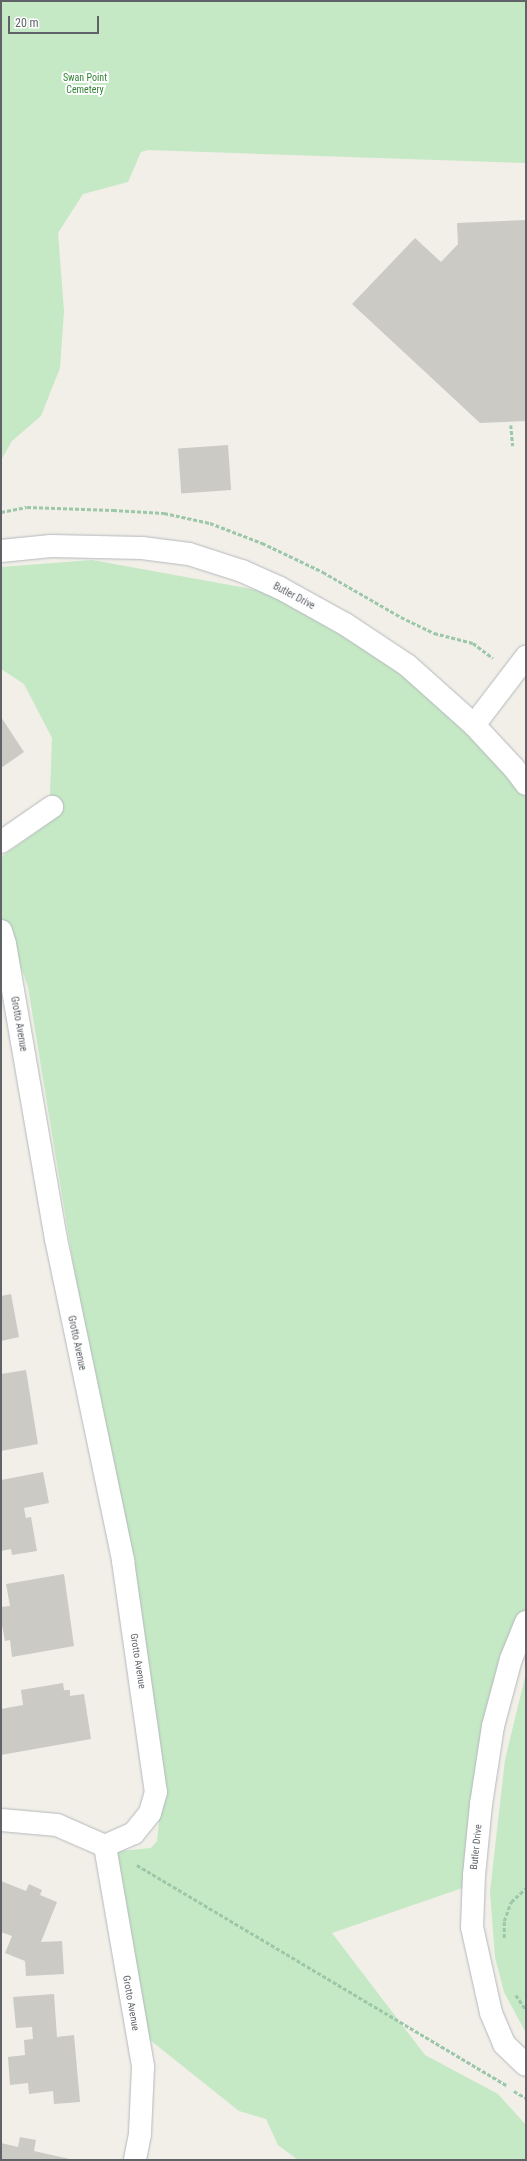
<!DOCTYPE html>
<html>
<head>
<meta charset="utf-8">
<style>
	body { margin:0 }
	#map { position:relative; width:527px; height:2161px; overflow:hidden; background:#f1efe8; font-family:"Roboto Condensed",sans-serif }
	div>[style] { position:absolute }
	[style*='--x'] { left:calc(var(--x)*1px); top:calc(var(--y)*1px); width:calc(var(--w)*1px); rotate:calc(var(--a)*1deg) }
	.green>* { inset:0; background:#c5e8c5 }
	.building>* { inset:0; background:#cccac5; transform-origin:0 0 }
	.path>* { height:2.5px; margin-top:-1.25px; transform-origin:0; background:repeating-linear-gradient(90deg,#9cc7a9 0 4px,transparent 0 6px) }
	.roads { filter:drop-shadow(0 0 1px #b5b8bc) drop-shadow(0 0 1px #b5b8bc) }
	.minor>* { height:22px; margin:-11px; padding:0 11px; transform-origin:11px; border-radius:11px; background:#fff }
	span { translate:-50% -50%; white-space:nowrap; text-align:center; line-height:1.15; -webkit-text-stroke:4px #fff; paint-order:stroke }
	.park-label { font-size:10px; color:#348238 }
	.street-label { font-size:10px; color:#5f6368 }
	.frame { position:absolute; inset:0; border:2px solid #5f6368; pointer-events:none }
	.scale { position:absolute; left:8px; top:16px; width:91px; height:18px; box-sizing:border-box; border:2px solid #5f6368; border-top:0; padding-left:5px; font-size:12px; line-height:14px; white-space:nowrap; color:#5f6368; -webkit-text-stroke:3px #fff; paint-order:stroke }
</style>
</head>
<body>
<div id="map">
	<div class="green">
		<i style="clip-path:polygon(1px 1px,526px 1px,526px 163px,148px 150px,141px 152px,128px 182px,83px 194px,58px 233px,64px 311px,60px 368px,41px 416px,12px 441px,1px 460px)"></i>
		<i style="clip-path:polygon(92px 560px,268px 592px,414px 679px,526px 783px,526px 1644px,504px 1729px,474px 1884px,332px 1933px,425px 2055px,498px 2094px,526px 2125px,526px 2160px,298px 2160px,278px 2145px,266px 2119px,239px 2111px,140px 2032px,111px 1852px,151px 1848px,157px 1841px,161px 1801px,28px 987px,7px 928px,1px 920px,1px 857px,49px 823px,52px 738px,24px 684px,1px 669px,1px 567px)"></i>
		<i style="clip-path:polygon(526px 1673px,526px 2033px,504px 1992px,495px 1957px,490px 1892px,505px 1760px)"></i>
	</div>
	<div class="building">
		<i style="clip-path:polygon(526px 220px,526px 421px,480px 423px,352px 304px,415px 238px,441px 262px,458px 244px,457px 223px)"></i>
		<i style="left:228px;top:445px;width:45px;height:50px;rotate:86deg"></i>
		<i style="clip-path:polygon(1px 717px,24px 752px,1px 768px)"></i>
		<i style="clip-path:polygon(11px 1294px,19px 1337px,1px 1341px,1px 1296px)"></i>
		<i style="clip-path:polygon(26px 1370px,38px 1444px,1px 1451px,1px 1374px)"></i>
		<i style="clip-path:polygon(43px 1472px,49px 1503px,24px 1508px,26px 1518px,31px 1517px,37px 1551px,12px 1555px,11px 1549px,1px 1551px,1px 1480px)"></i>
		<i style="clip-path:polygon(64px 1574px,74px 1646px,12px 1657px,10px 1640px,5px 1641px,1px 1620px,1px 1607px,10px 1606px,6px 1584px)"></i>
		<i style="clip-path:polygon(63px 1683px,64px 1690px,70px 1690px,70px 1696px,84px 1694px,91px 1739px,1px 1755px,1px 1709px,23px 1705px,21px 1690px)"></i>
		<i style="clip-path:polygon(1px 1881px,26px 1891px,29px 1884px,42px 1890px,40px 1895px,57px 1902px,41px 1942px,62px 1941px,64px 1974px,26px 1976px,25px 1961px,5px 1953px,12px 1936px,1px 1932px)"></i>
		<i style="clip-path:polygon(54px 1994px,57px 2037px,74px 2035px,80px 2102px,54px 2104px,53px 2091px,29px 2094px,28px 2083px,10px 2085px,8px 2057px,25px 2055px,24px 2040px,33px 2039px,32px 2027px,16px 2028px,13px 1997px)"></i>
		<i style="clip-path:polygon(20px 2137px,36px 2140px,34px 2151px,74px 2160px,1px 2160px,1px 2143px,18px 2147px)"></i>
	</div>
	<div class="path">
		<i style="--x:511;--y:425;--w:21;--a:85"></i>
		<i style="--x:1;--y:512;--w:26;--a:-11"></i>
		<i style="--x:27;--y:507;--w:86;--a:2"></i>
		<i style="--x:113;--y:510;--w:51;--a:3.4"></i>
		<i style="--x:164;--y:513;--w:47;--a:12.3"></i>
		<i style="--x:210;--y:523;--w:56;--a:21"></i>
		<i style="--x:262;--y:543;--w:68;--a:25.4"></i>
		<i style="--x:323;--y:572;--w:90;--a:30"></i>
		<i style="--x:401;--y:617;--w:37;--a:26"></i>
		<i style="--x:434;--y:633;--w:40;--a:14.4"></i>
		<i style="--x:473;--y:643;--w:25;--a:37"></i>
		<i style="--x:137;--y:1865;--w:431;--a:30.8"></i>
		<i style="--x:504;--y:1938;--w:17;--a:-90"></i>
		<i style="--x:504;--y:1921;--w:20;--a:-70"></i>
		<i style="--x:511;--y:1902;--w:21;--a:-43"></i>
		<i style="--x:516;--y:1995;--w:18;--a:56"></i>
		<i style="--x:514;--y:2091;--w:14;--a:30"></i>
	</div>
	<div class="roads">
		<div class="minor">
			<i style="--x:1;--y:551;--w:50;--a:-5.7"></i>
			<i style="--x:51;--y:546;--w:91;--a:1.3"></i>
			<i style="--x:142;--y:548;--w:47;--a:7.3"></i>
			<i style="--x:189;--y:554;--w:56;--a:17.8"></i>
			<i style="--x:242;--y:571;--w:42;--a:24.1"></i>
			<i style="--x:280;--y:588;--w:74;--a:29"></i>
			<i style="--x:345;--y:624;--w:74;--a:33.5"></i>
			<i style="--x:407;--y:665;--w:90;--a:41.8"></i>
			<i style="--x:474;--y:725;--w:59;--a:47.1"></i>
			<i style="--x:514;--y:768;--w:20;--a:53"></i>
			<i style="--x:474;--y:725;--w:86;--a:-52.6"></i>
			<i style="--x:1;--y:842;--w:62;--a:-34.5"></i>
			<i style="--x:1;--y:931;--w:14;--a:73"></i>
			<i style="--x:5;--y:944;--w:299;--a:80.2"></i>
			<i style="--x:56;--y:1239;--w:329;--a:78.2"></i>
			<i style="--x:123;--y:1561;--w:233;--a:81.9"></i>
			<i style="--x:156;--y:1792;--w:22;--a:106"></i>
			<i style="--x:150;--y:1813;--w:26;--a:129"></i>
			<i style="--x:134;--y:1833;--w:32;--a:156"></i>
			<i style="--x:105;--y:1846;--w:52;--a:-156.4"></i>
			<i style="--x:57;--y:1825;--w:56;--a:-174.9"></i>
			<i style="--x:526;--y:1622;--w:40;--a:112"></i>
			<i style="--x:511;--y:1659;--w:69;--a:105"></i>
			<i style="--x:493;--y:1726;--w:79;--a:98.7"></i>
			<i style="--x:481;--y:1804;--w:71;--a:95.6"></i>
			<i style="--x:474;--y:1875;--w:52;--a:92.2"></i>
			<i style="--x:472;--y:1927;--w:88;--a:77.5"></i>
			<i style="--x:491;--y:2013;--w:34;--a:67"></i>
			<i style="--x:504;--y:2044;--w:30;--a:44"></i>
			<i style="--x:105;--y:1846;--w:224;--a:80.2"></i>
			<i style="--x:143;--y:2067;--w:67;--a:92.6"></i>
			<i style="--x:140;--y:2134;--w:26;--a:101"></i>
		</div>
	</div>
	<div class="park-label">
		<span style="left:85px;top:83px">Swan Point<br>Cemetery</span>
	</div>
	<div class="street-label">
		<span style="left:294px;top:596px;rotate:28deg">Butler Drive</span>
		<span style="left:19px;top:1024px;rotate:80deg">Grotto Avenue</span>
		<span style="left:77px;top:1343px;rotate:78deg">Grotto Avenue</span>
		<span style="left:138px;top:1661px;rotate:81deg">Grotto Avenue</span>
		<span style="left:476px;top:1847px;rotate:-84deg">Butler Drive</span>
		<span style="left:131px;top:2003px;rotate:80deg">Grotto Avenue</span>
	</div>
	<div class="frame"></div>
	<div class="scale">20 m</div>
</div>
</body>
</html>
